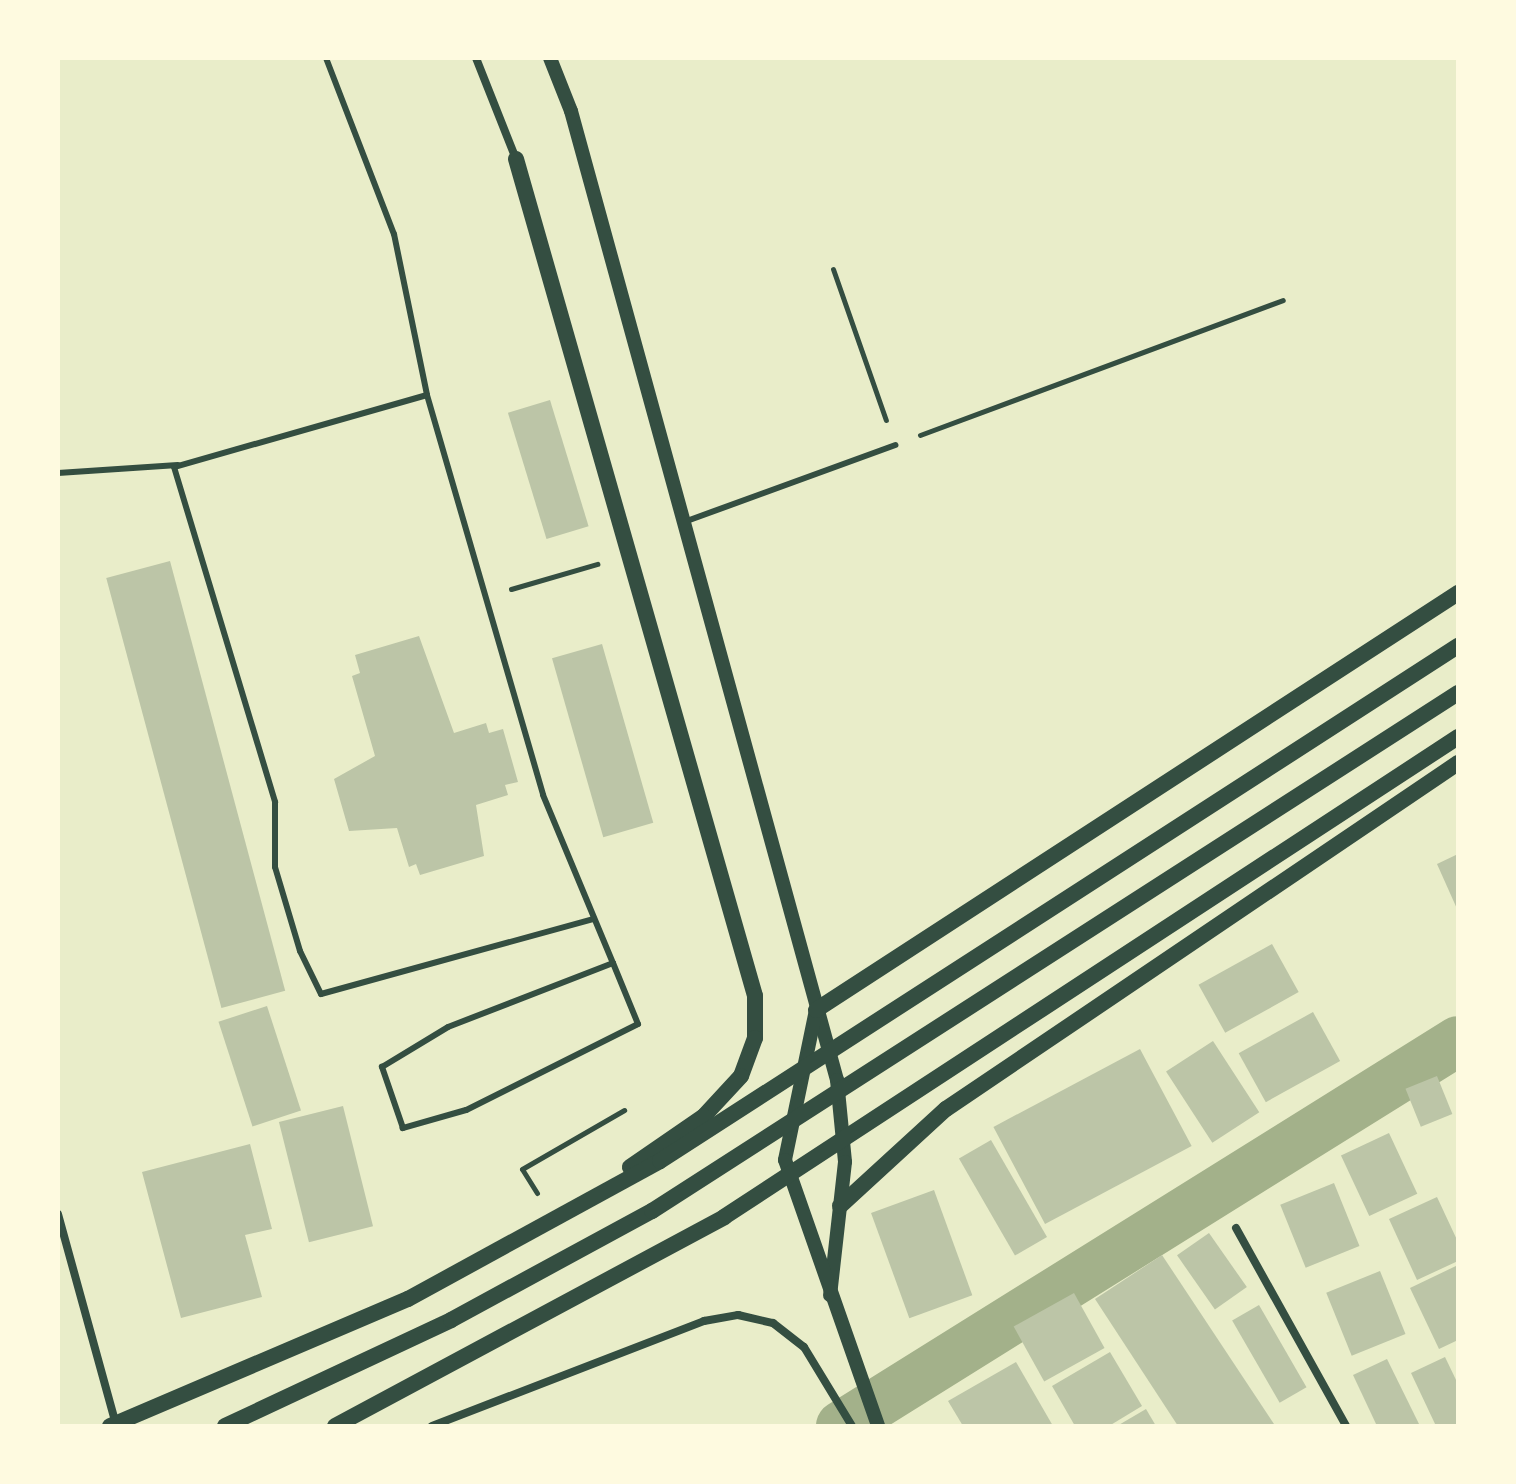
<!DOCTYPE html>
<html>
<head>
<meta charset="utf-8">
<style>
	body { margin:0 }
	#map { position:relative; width:1516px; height:1484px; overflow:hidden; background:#e9edc9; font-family:Karla,sans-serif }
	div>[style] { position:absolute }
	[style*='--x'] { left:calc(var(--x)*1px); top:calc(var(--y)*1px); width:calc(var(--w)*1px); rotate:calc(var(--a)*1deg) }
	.canal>* { height:50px; margin:-25px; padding:0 25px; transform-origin:25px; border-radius:25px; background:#a3b18a }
	.building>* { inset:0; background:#bcc5a7; transform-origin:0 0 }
	.path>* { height:5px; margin:-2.5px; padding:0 2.5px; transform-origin:2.5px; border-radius:2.5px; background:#344e41 }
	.service>* { height:6px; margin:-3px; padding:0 3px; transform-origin:3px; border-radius:3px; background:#344e41 }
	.minor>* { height:8px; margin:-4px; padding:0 4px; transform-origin:4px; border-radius:4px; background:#344e41 }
	.tertiary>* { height:14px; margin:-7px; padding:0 7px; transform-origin:7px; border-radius:7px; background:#344e41 }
	.secondary>* { height:16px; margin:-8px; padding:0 8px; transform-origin:8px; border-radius:8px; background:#344e41 }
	span { translate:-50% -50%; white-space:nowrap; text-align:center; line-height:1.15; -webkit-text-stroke:6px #fefae0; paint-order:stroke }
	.frame { position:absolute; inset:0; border:60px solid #fefae0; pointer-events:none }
</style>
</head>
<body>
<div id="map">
	<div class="canal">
		<i style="--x:841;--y:1426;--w:727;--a:-31.96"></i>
	</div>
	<div class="building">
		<i style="left:550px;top:400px;width:132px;height:44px;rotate:73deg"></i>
		<i style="left:170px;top:561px;width:445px;height:66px;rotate:75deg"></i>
		<i style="clip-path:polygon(419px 636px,454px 733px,486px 723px,489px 733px,503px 729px,518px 782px,505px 785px,508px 795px,476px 805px,484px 856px,420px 875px,416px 864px,409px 867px,397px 828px,349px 831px,334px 779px,375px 756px,352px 676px,360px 673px,355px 655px)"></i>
		<i style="left:602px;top:644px;width:186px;height:52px;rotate:74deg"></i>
		<i style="clip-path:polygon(1458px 854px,1458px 911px,1437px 864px)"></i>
		<i style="left:1272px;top:944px;width:55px;height:84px;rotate:61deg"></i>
		<i style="left:267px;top:1006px;width:110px;height:51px;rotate:72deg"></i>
		<i style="left:1313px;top:1012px;width:56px;height:85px;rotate:61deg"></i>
		<i style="left:1213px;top:1041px;width:85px;height:56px;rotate:57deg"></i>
		<i style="left:1140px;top:1049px;width:110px;height:166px;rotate:62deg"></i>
		<i style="left:1437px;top:1076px;width:41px;height:34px;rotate:68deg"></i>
		<i style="left:343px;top:1106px;width:124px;height:66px;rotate:76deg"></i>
		<i style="left:1389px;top:1133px;width:67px;height:53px;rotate:65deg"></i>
		<i style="left:991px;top:1140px;width:112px;height:37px;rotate:60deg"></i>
		<i style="clip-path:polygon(250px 1144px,272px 1229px,245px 1235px,262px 1297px,181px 1318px,142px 1172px)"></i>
		<i style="left:1334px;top:1183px;width:68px;height:58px;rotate:68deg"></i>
		<i style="left:934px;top:1190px;width:112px;height:67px;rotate:70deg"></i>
		<i style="clip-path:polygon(1437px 1197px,1458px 1242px,1458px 1261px,1417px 1280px,1389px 1219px)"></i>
		<i style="left:1209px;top:1233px;width:66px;height:39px;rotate:55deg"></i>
		<i style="clip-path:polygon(1162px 1255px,1274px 1424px,1272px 1426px,1178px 1426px,1095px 1299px)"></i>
		<i style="clip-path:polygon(1458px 1265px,1458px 1340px,1439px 1349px,1410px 1288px)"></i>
		<i style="left:1380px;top:1271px;width:68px;height:58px;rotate:68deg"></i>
		<i style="left:1074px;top:1293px;width:63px;height:69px;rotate:61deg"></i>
		<i style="left:1259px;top:1305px;width:95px;height:31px;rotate:60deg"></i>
		<i style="clip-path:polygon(1110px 1352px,1142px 1406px,1109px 1426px,1075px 1426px,1052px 1386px)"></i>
		<i style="clip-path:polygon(1445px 1357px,1458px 1384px,1458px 1426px,1436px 1426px,1411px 1373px)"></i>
		<i style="clip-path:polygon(1387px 1359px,1420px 1426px,1377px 1426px,1353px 1375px)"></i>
		<i style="clip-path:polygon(1016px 1362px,1053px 1426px,963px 1426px,948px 1401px)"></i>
		<i style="clip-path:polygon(1146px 1409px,1156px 1426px,1117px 1426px)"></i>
	</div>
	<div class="path">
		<i style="--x:833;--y:269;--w:160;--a:70.7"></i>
		<i style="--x:920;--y:435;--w:387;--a:-20.4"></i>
		<i style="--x:511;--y:589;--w:90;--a:-16.2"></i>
		<i style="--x:537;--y:1193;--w:28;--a:-122"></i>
		<i style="--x:522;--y:1169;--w:118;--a:-30"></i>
	</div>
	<div class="service">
		<i style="--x:326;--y:58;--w:189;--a:68.9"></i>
		<i style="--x:394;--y:234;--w:164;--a:78.4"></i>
		<i style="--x:427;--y:395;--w:416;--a:73.8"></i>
		<i style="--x:543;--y:795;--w:182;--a:67.4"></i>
		<i style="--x:613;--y:963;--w:66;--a:67.7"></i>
		<i style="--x:638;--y:1024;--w:192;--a:153.4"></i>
		<i style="--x:466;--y:1110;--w:66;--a:164.1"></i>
		<i style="--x:403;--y:1128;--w:65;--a:-109"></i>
		<i style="--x:382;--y:1067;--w:77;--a:-31.2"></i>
		<i style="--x:448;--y:1027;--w:177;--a:-21.2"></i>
		<i style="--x:427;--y:395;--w:263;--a:164.1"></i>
		<i style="--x:174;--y:467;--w:350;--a:73.2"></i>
		<i style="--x:275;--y:802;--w:65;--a:90"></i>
		<i style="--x:275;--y:867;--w:88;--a:73.4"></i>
		<i style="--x:300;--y:951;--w:48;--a:64"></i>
		<i style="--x:321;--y:994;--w:283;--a:-15.4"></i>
		<i style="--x:58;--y:473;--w:120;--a:-3.8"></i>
		<i style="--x:684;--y:522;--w:225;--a:-20"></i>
	</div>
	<div class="minor">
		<i style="--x:476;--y:58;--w:109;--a:68.4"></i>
		<i style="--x:58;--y:1214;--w:219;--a:74.6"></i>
		<i style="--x:1236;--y:1228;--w:227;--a:60.9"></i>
		<i style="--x:432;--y:1426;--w:292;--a:-21.1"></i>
		<i style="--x:704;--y:1321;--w:35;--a:-10"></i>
		<i style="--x:738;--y:1315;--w:36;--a:13"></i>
		<i style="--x:773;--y:1323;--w:39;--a:38"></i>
		<i style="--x:804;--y:1347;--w:92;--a:58.7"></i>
	</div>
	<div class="tertiary">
		<i style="--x:550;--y:58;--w:57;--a:68.4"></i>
		<i style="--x:571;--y:111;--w:1005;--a:74.65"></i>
		<i style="--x:837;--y:1080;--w:82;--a:84.4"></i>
		<i style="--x:845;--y:1162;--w:134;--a:96.4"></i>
		<i style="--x:816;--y:1010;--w:153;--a:101.7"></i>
		<i style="--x:785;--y:1160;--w:282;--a:70.7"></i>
	</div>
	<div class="secondary">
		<i style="--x:516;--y:159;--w:870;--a:74.06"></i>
		<i style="--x:755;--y:996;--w:42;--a:90"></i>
		<i style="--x:755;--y:1038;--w:40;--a:110.2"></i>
		<i style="--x:741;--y:1076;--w:54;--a:132.8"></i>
		<i style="--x:704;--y:1116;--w:90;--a:145.4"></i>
		<i style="--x:816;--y:1010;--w:766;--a:-33.01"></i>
		<i style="--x:840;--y:1206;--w:144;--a:-42.5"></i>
		<i style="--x:946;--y:1109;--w:618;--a:-34.05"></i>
		<i style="--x:110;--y:1426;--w:324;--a:-23.1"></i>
		<i style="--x:408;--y:1299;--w:287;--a:-28.7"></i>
		<i style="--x:660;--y:1161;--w:950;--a:-32.84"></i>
		<i style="--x:225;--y:1426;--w:250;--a:-25.1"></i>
		<i style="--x:451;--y:1320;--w:229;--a:-28.5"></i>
		<i style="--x:652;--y:1211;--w:958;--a:-32.73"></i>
		<i style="--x:335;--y:1426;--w:442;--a:-28.2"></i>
		<i style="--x:724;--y:1217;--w:877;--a:-33.18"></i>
	</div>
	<div class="frame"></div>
</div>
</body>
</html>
